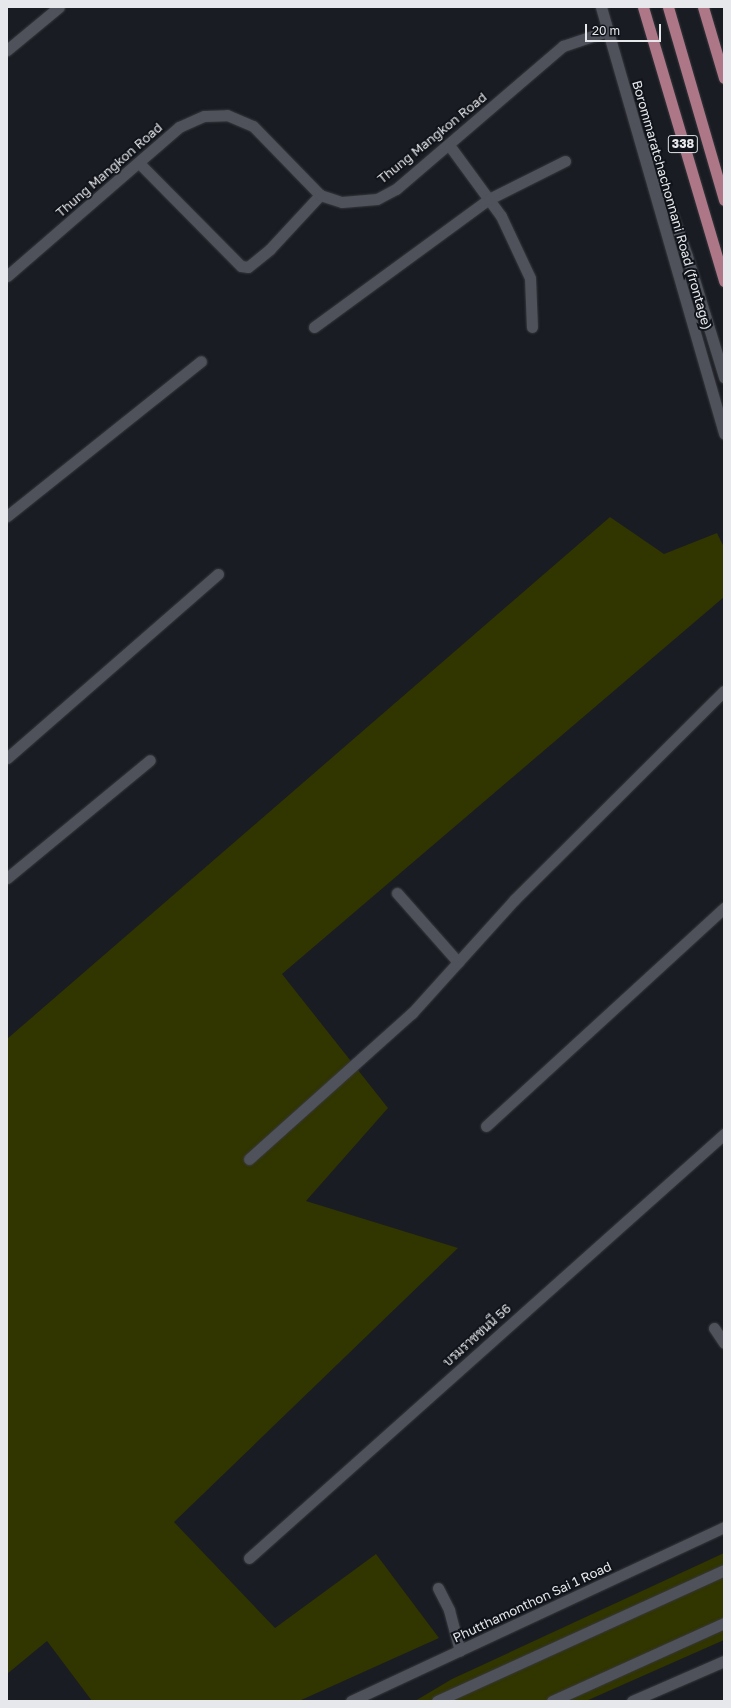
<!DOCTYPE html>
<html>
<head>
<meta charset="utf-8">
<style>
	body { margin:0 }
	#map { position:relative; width:731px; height:1708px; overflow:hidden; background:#191c22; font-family:"Golos Text",Sarabun,sans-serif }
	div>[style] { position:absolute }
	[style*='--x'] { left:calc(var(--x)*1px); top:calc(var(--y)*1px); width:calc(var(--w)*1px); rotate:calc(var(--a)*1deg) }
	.green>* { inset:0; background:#313500 }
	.roads { filter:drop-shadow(0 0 1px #36383d) drop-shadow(0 0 1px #36383d) }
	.service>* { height:11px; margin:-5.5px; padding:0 5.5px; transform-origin:5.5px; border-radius:5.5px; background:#4f525a }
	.minor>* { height:11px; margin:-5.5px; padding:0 5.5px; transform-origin:5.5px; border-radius:5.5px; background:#4f525a }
	.tertiary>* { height:11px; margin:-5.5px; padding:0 5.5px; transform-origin:5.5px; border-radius:5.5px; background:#4f525a }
	.secondary>* { height:11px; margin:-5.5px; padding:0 5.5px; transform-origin:5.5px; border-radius:5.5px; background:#4f525a }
	.primary>* { height:11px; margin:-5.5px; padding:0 5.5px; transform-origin:5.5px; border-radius:5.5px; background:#ae7787 }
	span { translate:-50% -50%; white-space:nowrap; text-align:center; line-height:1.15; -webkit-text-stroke:4px #101319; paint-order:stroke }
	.shield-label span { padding:1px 3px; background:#101319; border:1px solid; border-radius:3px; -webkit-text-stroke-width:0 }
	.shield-label { font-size:12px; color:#e6e8ec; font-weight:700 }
	.street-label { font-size:13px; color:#e6e8ec }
	.frame { position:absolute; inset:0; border:8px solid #e6e8ec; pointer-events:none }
	.scale { position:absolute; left:585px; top:24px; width:76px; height:18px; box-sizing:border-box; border:2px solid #e6e8ec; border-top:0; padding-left:5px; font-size:12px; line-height:14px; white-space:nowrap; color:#e6e8ec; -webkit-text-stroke:3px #101319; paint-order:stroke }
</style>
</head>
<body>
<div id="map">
	<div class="green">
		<i style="clip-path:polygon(610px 517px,664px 554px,717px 533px,724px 547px,724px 597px,282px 974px,388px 1108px,306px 1201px,458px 1248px,174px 1522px,275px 1628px,376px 1554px,439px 1638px,299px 1701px,92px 1701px,47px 1641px,7px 1674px,7px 1039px)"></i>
		<i style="clip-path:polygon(724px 1553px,724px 1640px,586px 1701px,415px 1701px,452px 1679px)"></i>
	</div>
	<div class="roads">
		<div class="service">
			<i style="--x:449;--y:145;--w:88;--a:53.8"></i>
			<i style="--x:501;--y:216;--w:68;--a:64.9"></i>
			<i style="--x:530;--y:278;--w:49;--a:87.7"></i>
			<i style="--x:314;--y:327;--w:217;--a:-36.2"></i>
			<i style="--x:489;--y:199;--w:85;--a:-26.6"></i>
			<i style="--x:7;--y:878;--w:185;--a:-39.5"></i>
			<i style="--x:397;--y:893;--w:92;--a:48.5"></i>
			<i style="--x:249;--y:1159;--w:219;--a:-41.9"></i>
			<i style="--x:412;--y:1013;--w:152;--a:-47.9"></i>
			<i style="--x:514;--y:900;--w:296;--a:-44.9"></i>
			<i style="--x:714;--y:1328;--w:18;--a:56"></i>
		</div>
		<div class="minor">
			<i style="--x:7;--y:50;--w:67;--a:-39.6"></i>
			<i style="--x:139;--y:163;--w:145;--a:45.3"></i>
			<i style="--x:241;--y:266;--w:7;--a:8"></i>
			<i style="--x:248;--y:267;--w:28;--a:-39"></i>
			<i style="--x:270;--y:249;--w:74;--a:-47.2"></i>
			<i style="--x:7;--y:516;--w:248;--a:-38.6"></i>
			<i style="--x:7;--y:758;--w:280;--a:-41.1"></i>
			<i style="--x:486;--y:1126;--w:323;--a:-42.5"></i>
			<i style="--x:249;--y:1558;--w:637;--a:-41.75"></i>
			<i style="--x:438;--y:1588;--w:25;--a:63"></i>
			<i style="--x:449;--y:1610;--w:42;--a:75"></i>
		</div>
		<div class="tertiary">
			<i style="--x:7;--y:276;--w:228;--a:-40.9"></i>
			<i style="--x:179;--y:127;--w:27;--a:-24"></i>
			<i style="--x:204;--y:116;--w:23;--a:-2"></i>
			<i style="--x:227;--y:115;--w:28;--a:23"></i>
			<i style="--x:253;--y:126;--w:96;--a:45.8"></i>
			<i style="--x:320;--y:195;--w:23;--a:18"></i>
			<i style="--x:342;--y:202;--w:35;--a:-5"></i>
			<i style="--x:377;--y:199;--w:21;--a:-28"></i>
			<i style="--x:396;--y:189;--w:220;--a:-40.6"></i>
			<i style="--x:563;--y:46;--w:46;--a:-18.8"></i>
		</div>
		<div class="secondary">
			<i style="--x:601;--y:7;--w:444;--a:73.9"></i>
			<i style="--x:647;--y:144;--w:119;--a:70.3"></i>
			<i style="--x:687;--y:256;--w:127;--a:73"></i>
			<i style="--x:351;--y:1701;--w:412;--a:-25"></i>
			<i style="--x:437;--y:1701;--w:315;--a:-24.5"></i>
			<i style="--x:552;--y:1701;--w:189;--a:-24.4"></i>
			<i style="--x:632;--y:1701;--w:100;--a:-23.5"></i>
		</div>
		<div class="primary">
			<i style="--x:643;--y:7;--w:286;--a:73.5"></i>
			<i style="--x:668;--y:7;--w:201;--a:73.8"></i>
			<i style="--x:703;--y:7;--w:74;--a:73.5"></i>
		</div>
	</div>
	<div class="shield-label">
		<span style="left:683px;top:144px">338</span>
	</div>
	<div class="street-label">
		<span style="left:432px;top:138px;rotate:-39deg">Thung Mangkon Road</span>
		<span style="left:109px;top:170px;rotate:-41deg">Thung Mangkon Road</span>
		<span style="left:672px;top:205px;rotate:74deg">Borommaratchachonnani Road (frontage)</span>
		<span style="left:477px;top:1335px;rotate:-42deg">บรมราชชนนี 56</span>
		<span style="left:532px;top:1602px;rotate:-25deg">Phutthamonthon Sai 1 Road</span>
	</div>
	<div class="frame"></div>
	<div class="scale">20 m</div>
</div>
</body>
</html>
